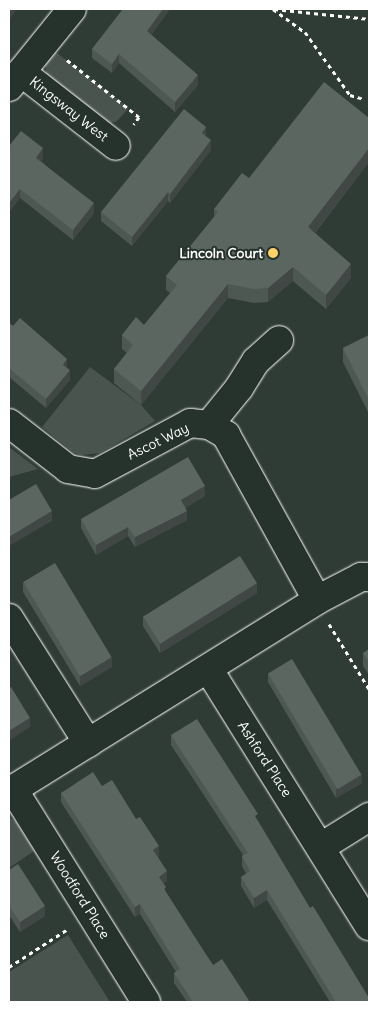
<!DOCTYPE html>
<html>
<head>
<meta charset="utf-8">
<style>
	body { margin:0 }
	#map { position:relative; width:378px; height:1011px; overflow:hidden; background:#2f3b35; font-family:Delius,sans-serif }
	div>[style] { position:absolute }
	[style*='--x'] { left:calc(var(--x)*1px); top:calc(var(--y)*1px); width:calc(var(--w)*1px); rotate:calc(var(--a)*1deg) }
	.green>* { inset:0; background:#4a544f }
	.path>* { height:3px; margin-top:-1.5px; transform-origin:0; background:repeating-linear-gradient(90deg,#fff 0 4px,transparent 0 8px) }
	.roads { filter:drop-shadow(0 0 1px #fff) drop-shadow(0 0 1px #fff) }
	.minor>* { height:28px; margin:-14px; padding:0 14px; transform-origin:14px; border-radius:14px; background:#26332d }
	.wall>* { inset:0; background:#4e5853 }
	.shaded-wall>* { inset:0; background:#404744 }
	.building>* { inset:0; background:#5b6661; transform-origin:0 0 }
	.dots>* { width:14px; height:14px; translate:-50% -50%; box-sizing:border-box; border:2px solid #26332d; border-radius:50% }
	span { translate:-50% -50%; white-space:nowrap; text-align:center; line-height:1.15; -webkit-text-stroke:4px #26332d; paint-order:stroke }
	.street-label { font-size:14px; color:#fff }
	.poi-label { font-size:14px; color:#fff; font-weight:700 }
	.right { translate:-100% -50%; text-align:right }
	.frame { position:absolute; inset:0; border:10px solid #fff; pointer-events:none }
</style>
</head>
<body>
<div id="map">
	<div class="green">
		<i style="clip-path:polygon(53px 50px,129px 108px,116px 122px,103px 124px,47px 78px,45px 63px)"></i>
		<i style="clip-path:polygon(90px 367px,141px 405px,155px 421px,100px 453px,81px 455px,74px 453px,42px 427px)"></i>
		<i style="clip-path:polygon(9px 447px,38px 469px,9px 477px)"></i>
		<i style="clip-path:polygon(9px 817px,16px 822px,34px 851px,9px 868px)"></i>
		<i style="clip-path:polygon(68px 935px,110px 1002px,9px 1002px,9px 972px)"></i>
	</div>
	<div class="path">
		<i style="--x:273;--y:9;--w:39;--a:36"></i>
		<i style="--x:305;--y:32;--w:77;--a:54.5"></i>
		<i style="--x:350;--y:95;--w:15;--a:16"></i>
		<i style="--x:274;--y:9;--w:96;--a:6"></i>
		<i style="--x:67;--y:60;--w:92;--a:38.4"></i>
		<i style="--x:139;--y:117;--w:9;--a:126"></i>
		<i style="--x:329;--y:624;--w:76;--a:58.4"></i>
		<i style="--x:9;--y:967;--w:70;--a:-32.8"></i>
	</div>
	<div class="roads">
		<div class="minor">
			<i style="--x:21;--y:72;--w:120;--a:37.9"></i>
			<i style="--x:9;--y:87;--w:100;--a:-51.1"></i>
			<i style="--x:9;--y:423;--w:75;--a:37.9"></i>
			<i style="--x:68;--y:469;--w:27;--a:10"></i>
			<i style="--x:95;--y:474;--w:108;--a:-28.2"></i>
			<i style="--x:190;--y:423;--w:19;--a:6"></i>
			<i style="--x:209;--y:425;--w:20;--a:30"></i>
			<i style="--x:226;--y:435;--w:188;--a:61.1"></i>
			<i style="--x:209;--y:425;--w:48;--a:-51"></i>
			<i style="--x:239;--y:388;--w:32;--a:-58"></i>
			<i style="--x:256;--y:361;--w:31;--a:-42"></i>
			<i style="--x:9;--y:618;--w:148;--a:57.7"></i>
			<i style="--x:209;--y:670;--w:302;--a:58"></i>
			<i style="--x:13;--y:789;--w:251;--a:58"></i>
			<i style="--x:9;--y:792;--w:363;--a:-31.9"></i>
			<i style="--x:317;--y:600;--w:50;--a:-27.6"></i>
			<i style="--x:361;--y:577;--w:8;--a:0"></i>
			<i style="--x:321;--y:847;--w:57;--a:-32"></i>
		</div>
	</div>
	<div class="wall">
		<i style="clip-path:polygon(123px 9px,170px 9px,151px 35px,198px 85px,175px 112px,119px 63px,112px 73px,92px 58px,92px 49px)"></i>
		<i style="clip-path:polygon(369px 118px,369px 162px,315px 233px,351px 278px,326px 309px,293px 281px,268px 302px,254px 303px,228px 298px,141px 405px,114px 383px,114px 369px,127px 353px,122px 349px,122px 335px,144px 325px,170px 293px,166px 290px,166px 276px,214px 217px,214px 209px,249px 178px)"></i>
		<i style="clip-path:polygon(206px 137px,211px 150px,170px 203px,168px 201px,132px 246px,101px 221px,101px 212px)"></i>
		<i style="clip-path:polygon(9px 146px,43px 158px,41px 161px,94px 213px,73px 240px,20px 198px,9px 212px)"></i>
		<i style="clip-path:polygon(9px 323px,67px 368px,70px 380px,46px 408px,9px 377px)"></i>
		<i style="clip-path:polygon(369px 335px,369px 414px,343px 362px,343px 348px)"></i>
		<i style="clip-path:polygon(205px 496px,185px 508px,187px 520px,135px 547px,128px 536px,96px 555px,81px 528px,81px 519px)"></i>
		<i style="clip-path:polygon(23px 582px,112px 667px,80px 686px,23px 592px)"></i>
		<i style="clip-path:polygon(257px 593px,160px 653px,143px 626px,143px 616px)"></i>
		<i style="clip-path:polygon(369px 649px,369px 675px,363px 666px,363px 653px)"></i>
		<i style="clip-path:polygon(268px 673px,362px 783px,336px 798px,268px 682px)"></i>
		<i style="clip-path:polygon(171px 735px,258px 821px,310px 908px,369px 1002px,330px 1002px,267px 900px,254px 908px,241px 886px,241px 877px,246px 874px,242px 866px,242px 856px,243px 855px,171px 745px)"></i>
		<i style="clip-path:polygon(102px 786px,159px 856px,158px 856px,167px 881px,163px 883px,166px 892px,205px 953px,213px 965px,250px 1002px,187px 1002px,174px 983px,174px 973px,176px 972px,140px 914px,135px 917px,61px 802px,61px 793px)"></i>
		<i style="clip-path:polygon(9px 870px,45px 916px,20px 932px,9px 915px)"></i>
	</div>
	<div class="shaded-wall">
		<i style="clip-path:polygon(10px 9px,15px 9px,15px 12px,9px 20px,9px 11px)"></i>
		<i style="clip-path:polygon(163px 9px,170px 9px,147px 40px,147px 31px)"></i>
		<i style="clip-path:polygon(119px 54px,119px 63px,112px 73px,112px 64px)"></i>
		<i style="clip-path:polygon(198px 75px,198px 85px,175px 112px,175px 102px)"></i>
		<i style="clip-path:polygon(206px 127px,206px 137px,202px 133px)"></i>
		<i style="clip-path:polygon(211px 140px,211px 150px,170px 203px,170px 194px)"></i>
		<i style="clip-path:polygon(43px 148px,43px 158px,36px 167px,36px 158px)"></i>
		<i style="clip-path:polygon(369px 148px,369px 162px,308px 241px,308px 227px)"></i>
		<i style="clip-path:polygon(20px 189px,20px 198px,9px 212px,9px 203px)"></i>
		<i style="clip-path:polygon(168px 192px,168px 201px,132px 246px,132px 237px)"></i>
		<i style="clip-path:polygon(94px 203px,94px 213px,73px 240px,73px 230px)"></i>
		<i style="clip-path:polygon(351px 264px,351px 278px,326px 309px,326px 295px)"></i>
		<i style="clip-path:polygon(293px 267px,293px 281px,268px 302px,268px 288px)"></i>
		<i style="clip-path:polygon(228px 284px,228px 298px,141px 405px,141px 391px)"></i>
		<i style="clip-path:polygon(67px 359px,67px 369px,63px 365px)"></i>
		<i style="clip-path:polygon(70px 370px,70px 380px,46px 408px,46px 399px)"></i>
		<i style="clip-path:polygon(205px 486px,205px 496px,181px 510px,181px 500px)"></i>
		<i style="clip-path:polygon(52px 511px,52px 521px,9px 546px,9px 537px)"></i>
		<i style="clip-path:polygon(187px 511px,187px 520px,135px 547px,135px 537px)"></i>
		<i style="clip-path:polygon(128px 527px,128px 536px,96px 555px,96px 545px)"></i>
		<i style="clip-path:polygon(257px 583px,257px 593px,160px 653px,160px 644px)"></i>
		<i style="clip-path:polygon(112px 657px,112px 667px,80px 686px,80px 676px)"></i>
		<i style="clip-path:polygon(30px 718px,30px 727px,9px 741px,9px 731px)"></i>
		<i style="clip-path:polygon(362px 774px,362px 783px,336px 798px,336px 789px)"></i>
		<i style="clip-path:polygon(159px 846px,159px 856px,153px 859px,153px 850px)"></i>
		<i style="clip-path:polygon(167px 871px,167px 881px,159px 886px,159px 877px)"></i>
		<i style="clip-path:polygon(267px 890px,267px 900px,254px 908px,254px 898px)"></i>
		<i style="clip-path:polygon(140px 904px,140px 914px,135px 917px,135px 907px)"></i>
		<i style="clip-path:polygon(45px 906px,45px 916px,20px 932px,20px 922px)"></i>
	</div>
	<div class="building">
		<i style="clip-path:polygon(123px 9px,163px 9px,147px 31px,198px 75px,175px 102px,119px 54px,112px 64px,92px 49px)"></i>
		<i style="clip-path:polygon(324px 82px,369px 118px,369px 148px,308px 227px,351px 264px,326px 295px,293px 267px,268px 288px,254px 289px,228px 284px,141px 391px,114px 369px,133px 345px,122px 335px,136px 317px,144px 325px,177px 285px,166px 276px,218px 212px,214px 209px,242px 173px,249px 178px)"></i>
		<i style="clip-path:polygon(184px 109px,206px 127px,202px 133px,211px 140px,170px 194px,168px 192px,132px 237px,101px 212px)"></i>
		<i style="clip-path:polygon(21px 131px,43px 148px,36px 158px,94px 203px,73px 230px,20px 189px,9px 203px,9px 146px)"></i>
		<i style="clip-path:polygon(20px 318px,67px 359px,63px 365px,70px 370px,46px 399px,9px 368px,9px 323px,13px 326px)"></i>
		<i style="clip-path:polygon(369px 335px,369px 400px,343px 348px)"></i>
		<i style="clip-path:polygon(188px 457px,205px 486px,181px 500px,187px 511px,135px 537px,128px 527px,96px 545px,81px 519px)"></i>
		<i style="clip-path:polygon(36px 484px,52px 511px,9px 537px,9px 500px)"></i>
		<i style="left:240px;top:556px;width:32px;height:114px;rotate:58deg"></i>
		<i style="left:55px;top:563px;width:110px;height:37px;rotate:59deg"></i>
		<i style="clip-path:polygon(369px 649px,369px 662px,363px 653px)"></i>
		<i style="left:292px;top:659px;width:135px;height:28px;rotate:59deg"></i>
		<i style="clip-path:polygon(11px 687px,30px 718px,9px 731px,9px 688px)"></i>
		<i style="clip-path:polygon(197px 719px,258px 814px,255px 816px,310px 908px,313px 906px,369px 998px,369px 1000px,365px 1002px,336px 1002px,267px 890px,254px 898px,241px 877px,250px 871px,242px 856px,248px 853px,171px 735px)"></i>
		<i style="clip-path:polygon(93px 772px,102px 786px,112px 780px,136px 819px,140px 817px,159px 846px,153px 850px,167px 871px,159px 877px,166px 887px,164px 889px,205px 953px,213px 965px,222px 959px,250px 1002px,193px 1002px,174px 973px,180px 969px,140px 904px,135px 907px,61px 793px)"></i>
		<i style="clip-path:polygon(18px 864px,45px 906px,20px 922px,9px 906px,9px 870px)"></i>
	</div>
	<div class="dots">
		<i style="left:273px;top:253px;background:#ffd166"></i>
	</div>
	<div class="street-label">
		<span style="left:69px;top:109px;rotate:38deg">Kingsway West</span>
		<span style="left:158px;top:441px;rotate:-26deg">Ascot Way</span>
		<span style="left:265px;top:759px;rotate:57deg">Ashford Place</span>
		<span style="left:80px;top:895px;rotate:58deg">Woodford Place</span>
	</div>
	<div class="poi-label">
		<span class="right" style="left:263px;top:253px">Lincoln Court</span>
	</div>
	<div class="frame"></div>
</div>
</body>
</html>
